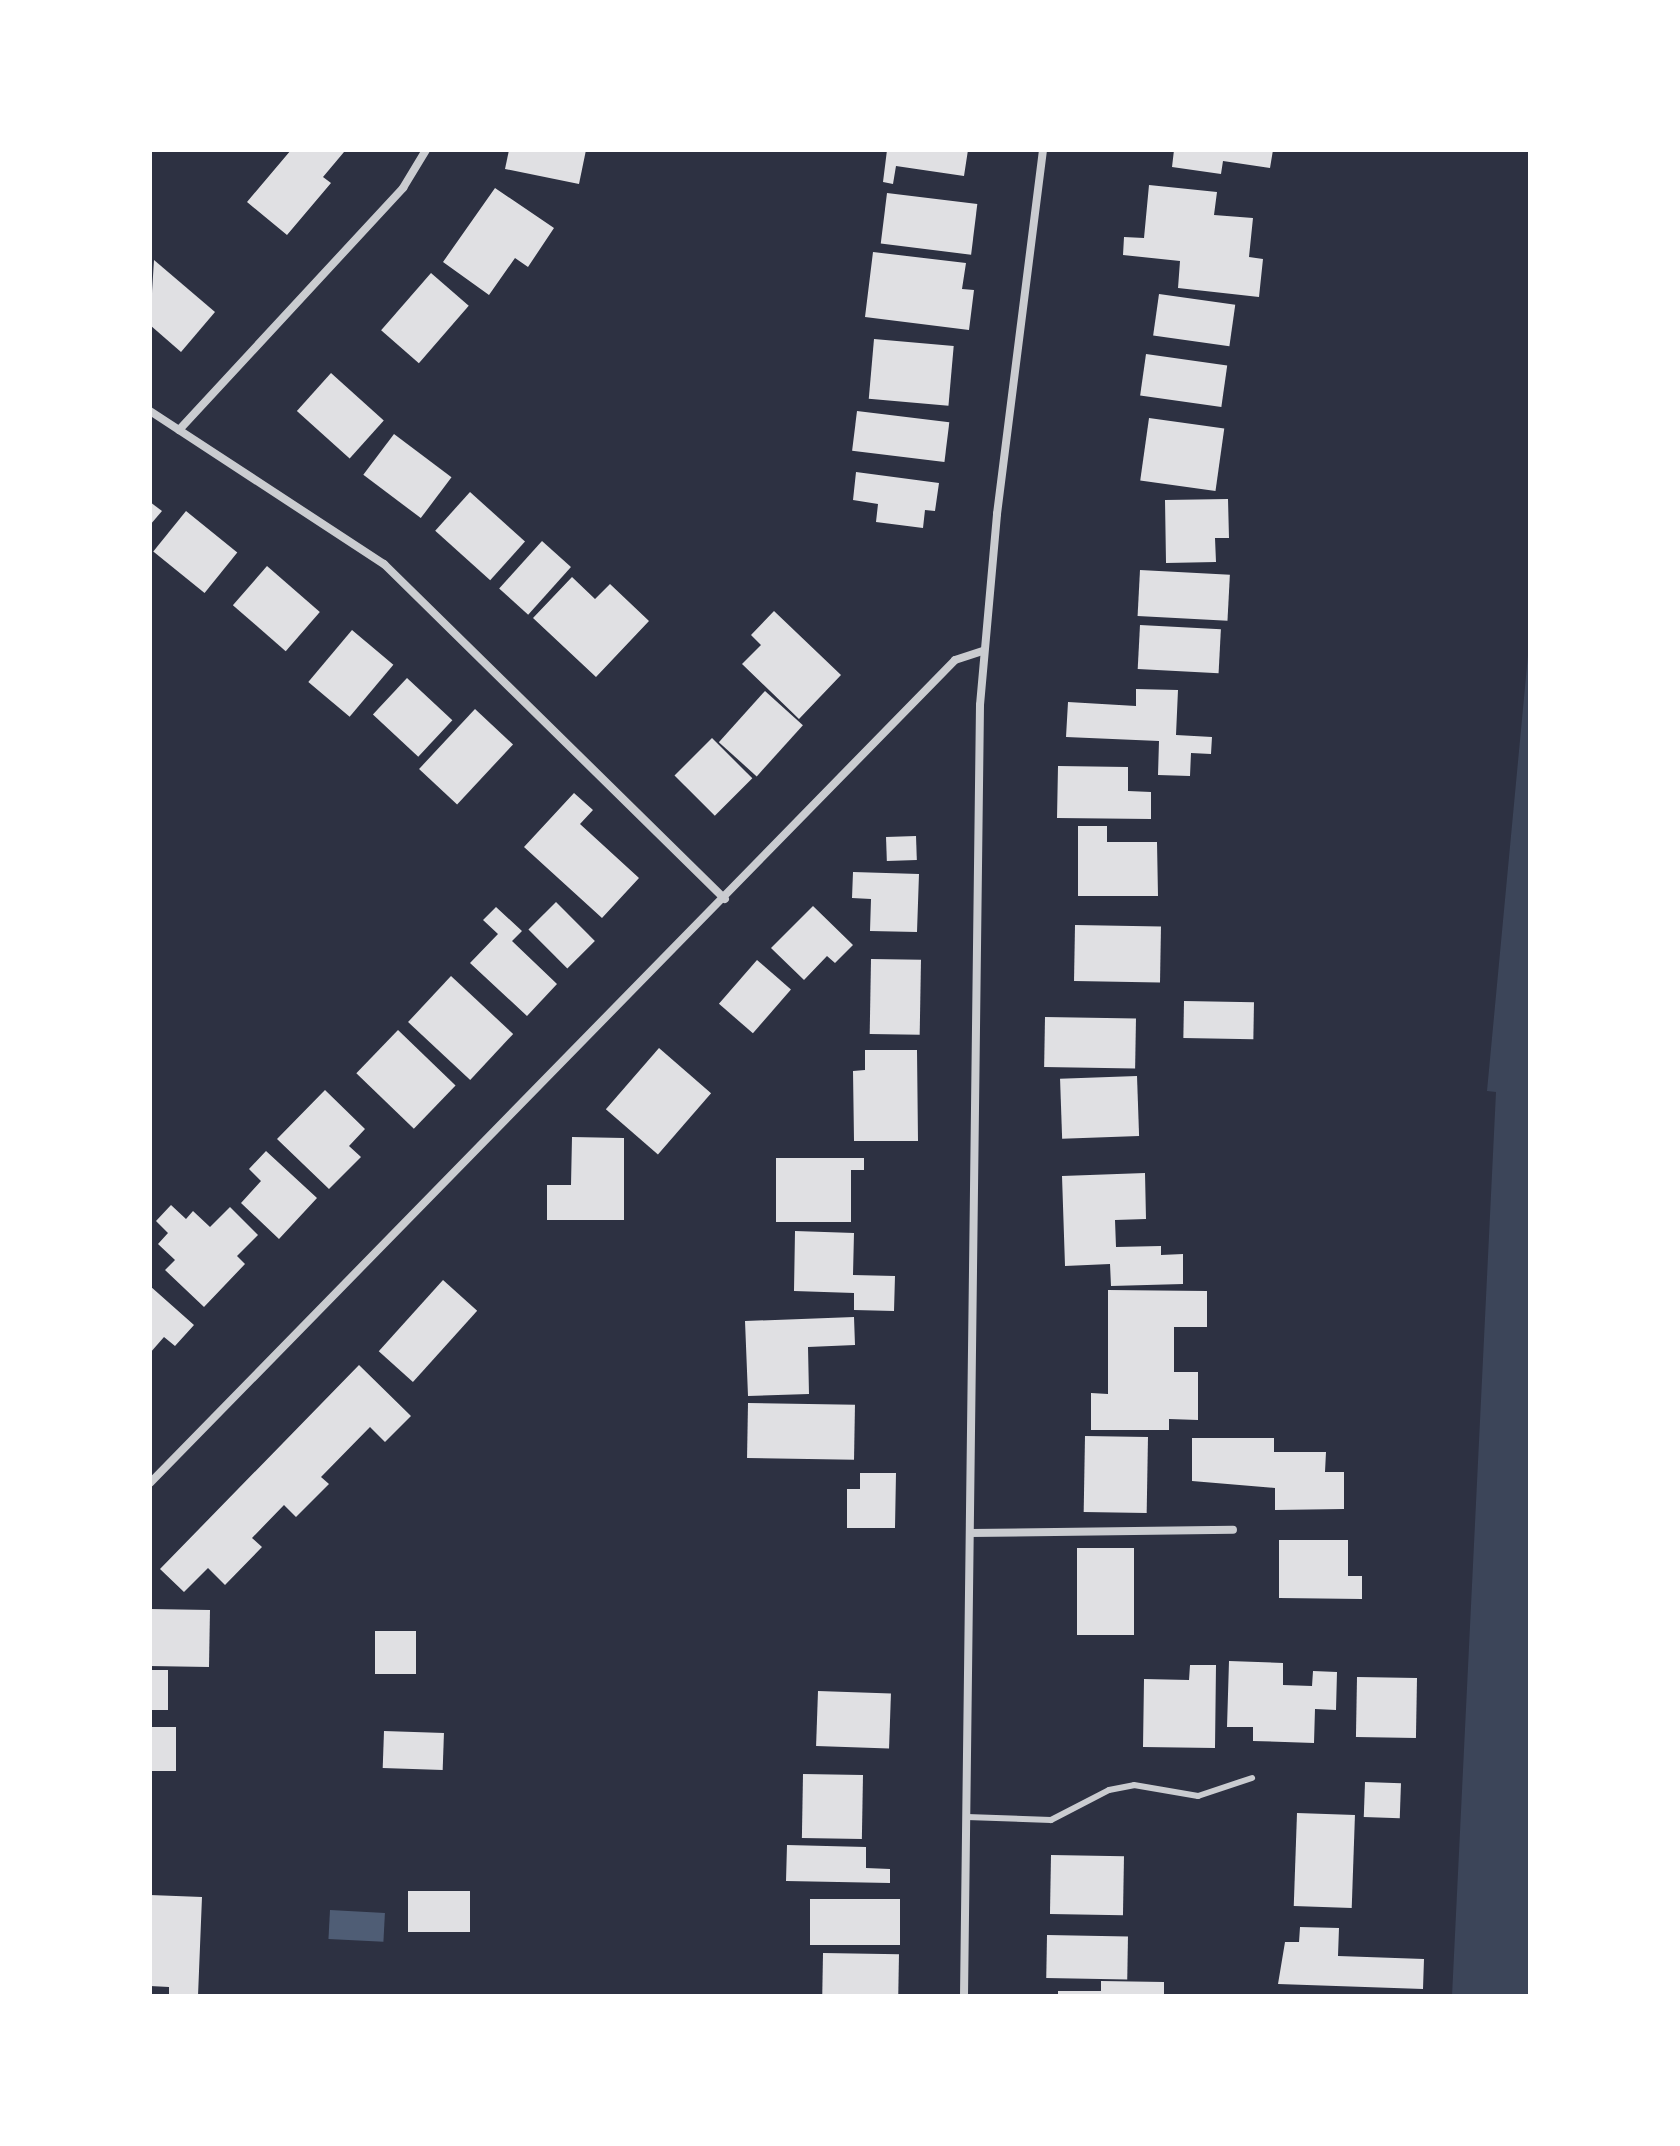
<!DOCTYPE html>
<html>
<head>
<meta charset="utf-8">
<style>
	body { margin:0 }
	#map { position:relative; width:1680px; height:2146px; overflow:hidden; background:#2d3142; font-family:Rubik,sans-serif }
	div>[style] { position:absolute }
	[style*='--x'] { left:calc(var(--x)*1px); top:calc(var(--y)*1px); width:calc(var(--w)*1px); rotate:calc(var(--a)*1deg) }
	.green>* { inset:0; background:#3c4559 }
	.water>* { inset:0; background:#4f5d75; transform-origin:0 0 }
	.building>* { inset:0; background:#e0e0e3; transform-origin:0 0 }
	.service>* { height:6px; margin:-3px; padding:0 3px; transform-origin:3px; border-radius:3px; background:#caccd0 }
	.minor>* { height:8px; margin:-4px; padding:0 4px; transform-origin:4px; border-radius:4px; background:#caccd0 }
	span { translate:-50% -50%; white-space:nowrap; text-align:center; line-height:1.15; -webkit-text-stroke:8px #fff; paint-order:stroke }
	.frame { position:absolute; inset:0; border:152px solid #fff; pointer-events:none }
</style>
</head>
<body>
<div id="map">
	<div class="green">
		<i style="clip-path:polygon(1530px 634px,1530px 1996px,1452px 1996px,1496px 1092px,1487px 1091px)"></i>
	</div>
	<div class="water">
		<i style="left:330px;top:1910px;width:55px;height:29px;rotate:3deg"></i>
	</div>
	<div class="building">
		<i style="clip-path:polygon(291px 150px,344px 152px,323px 177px,331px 183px,287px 235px,247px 202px)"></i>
		<i style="clip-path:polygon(509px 150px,586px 150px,579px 184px,505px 169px)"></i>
		<i style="clip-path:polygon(887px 150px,968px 150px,964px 176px,896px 166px,893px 184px,883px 182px)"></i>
		<i style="clip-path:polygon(1174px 150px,1273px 150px,1270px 168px,1223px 161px,1221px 174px,1172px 167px)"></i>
		<i style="clip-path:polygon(1149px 185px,1217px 192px,1214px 215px,1253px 218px,1249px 257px,1263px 259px,1259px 297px,1178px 288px,1180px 261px,1123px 255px,1124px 237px,1144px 238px)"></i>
		<i style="clip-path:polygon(495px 188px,554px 228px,528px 267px,515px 258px,489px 295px,443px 262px)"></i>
		<i style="left:887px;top:193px;width:91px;height:51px;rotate:7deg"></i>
		<i style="clip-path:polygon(873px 252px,966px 263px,962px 289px,974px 290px,969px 330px,865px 317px)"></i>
		<i style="clip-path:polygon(154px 260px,215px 312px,181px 352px,150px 325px)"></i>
		<i style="left:431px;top:273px;width:50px;height:76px;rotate:41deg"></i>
		<i style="left:1159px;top:294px;width:77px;height:42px;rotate:8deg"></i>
		<i style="left:874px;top:339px;width:80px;height:60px;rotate:5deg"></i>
		<i style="left:1146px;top:354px;width:82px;height:42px;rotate:8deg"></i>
		<i style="left:331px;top:373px;width:71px;height:51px;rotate:42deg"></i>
		<i style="left:857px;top:411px;width:93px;height:40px;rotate:7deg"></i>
		<i style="left:1149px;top:418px;width:76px;height:63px;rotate:8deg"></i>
		<i style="left:394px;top:434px;width:72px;height:51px;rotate:37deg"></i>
		<i style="clip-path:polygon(856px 472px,939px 483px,935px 511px,925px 510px,923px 528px,876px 522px,878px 504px,853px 500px)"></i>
		<i style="left:470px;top:492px;width:74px;height:52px;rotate:42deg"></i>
		<i style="clip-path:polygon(1228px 499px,1229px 538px,1215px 538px,1216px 562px,1166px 563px,1165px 500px)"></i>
		<i style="clip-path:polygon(150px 502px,162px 511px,150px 525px)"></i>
		<i style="left:186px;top:511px;width:66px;height:52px;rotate:39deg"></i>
		<i style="left:542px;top:541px;width:39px;height:64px;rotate:42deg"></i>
		<i style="left:267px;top:566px;width:70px;height:52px;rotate:41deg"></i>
		<i style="left:1140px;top:570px;width:90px;height:46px;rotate:3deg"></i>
		<i style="clip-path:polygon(572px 577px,595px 599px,610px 584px,649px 621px,596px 677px,533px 618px)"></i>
		<i style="clip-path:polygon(774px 611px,841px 675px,799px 719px,742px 664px,761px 645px,751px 635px)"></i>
		<i style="left:1140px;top:625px;width:81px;height:44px;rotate:3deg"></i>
		<i style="left:352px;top:630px;width:54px;height:68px;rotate:40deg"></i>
		<i style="left:407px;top:678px;width:62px;height:50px;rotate:43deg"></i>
		<i style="clip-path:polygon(1136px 689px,1178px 690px,1176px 735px,1212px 737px,1211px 754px,1191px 753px,1190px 776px,1158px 775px,1159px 741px,1066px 737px,1068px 702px,1136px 706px)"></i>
		<i style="left:765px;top:691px;width:51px;height:69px;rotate:42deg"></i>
		<i style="left:475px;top:709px;width:52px;height:82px;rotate:43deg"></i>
		<i style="left:712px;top:738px;width:57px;height:53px;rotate:45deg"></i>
		<i style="clip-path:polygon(1058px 766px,1128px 767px,1128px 791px,1151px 792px,1151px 819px,1057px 818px)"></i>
		<i style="clip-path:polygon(574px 793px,593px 810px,580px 824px,639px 878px,602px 918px,524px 847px)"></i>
		<i style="clip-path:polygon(1078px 826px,1107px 826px,1107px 842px,1157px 842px,1158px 896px,1078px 896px)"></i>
		<i style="left:916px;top:836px;width:24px;height:30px;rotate:88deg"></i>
		<i style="clip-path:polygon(853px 872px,919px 874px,917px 932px,870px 931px,871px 899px,852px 898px)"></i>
		<i style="left:556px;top:902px;width:55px;height:39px;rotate:45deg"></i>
		<i style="clip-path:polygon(813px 906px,853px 945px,835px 963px,827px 956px,804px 980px,771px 948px)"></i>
		<i style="clip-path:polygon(496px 907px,522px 931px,512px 941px,557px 984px,527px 1016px,470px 963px,498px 934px,483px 920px)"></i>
		<i style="left:1075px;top:925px;width:86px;height:56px;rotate:1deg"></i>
		<i style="left:871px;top:959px;width:50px;height:75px;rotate:1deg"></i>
		<i style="left:757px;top:960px;width:45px;height:58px;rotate:41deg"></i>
		<i style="left:451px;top:976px;width:85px;height:63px;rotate:43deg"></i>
		<i style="left:1184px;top:1001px;width:70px;height:37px;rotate:1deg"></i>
		<i style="left:1045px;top:1017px;width:91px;height:50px;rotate:1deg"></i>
		<i style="left:398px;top:1030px;width:80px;height:60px;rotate:44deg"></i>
		<i style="left:659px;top:1048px;width:69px;height:81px;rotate:41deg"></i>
		<i style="clip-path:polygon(865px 1050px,917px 1050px,918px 1141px,854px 1141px,853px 1071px,865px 1070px)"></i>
		<i style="left:1137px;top:1076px;width:60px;height:77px;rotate:88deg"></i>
		<i style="clip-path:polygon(325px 1090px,365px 1129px,349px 1146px,361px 1157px,329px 1189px,277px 1139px)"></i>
		<i style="clip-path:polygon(572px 1137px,624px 1138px,624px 1220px,547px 1220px,547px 1185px,571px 1185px)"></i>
		<i style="clip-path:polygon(266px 1151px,317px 1198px,279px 1239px,241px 1203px,261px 1181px,249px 1169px)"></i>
		<i style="clip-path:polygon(776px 1158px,864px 1158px,864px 1170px,851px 1170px,851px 1222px,776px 1222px)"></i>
		<i style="clip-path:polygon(1145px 1173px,1146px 1219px,1115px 1220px,1116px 1247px,1161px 1246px,1161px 1255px,1183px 1254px,1183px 1284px,1111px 1286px,1110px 1264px,1065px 1266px,1062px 1176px)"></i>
		<i style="clip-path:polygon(171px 1205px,186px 1219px,193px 1211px,210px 1227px,230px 1207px,258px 1235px,237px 1256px,245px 1264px,204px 1307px,165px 1270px,175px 1260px,158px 1244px,168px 1233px,156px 1221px)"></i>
		<i style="clip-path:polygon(795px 1231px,854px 1233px,853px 1275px,895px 1276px,894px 1311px,854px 1310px,854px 1293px,794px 1291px)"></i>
		<i style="left:443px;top:1280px;width:46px;height:96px;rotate:42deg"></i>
		<i style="clip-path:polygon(150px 1286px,194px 1325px,175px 1346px,164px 1337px,150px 1353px)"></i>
		<i style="clip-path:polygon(1108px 1290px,1207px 1291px,1207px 1327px,1174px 1327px,1174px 1372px,1198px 1372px,1198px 1420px,1169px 1419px,1169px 1430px,1091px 1430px,1091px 1393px,1108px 1394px)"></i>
		<i style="clip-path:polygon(854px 1317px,855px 1345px,808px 1347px,809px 1394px,748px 1396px,745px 1321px)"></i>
		<i style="clip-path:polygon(359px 1365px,411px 1416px,385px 1442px,370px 1427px,321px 1477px,329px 1484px,296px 1517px,284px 1505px,252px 1538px,262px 1547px,225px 1585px,208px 1568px,184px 1592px,160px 1569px)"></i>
		<i style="left:748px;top:1403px;width:107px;height:55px;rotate:1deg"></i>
		<i style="left:1085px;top:1436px;width:63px;height:76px;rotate:1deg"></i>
		<i style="clip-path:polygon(1192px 1438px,1274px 1438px,1274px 1452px,1326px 1452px,1325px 1472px,1344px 1472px,1344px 1509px,1275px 1510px,1275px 1488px,1192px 1481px)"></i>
		<i style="clip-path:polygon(860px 1473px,896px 1473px,895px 1528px,847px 1528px,847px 1489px,860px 1489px)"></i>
		<i style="clip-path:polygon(1279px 1540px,1348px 1540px,1348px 1576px,1362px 1576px,1362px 1599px,1279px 1598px)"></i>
		<i style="left:1077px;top:1548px;width:57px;height:87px"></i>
		<i style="left:150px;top:1609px;width:60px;height:57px;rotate:1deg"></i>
		<i style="left:375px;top:1631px;width:41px;height:43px"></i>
		<i style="clip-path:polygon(1229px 1661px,1283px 1663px,1283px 1685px,1312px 1686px,1313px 1671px,1337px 1672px,1336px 1710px,1315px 1709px,1314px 1743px,1253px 1741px,1253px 1727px,1227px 1727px)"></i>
		<i style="clip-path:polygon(1190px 1665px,1216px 1665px,1215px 1748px,1143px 1747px,1144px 1679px,1189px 1680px)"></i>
		<i style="left:150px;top:1670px;width:18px;height:40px"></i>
		<i style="left:1357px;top:1677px;width:60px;height:60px;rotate:1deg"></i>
		<i style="left:818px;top:1691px;width:73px;height:55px;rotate:2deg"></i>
		<i style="left:150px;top:1727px;width:26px;height:44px"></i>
		<i style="left:384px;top:1731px;width:60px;height:37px;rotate:2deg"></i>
		<i style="left:803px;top:1774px;width:60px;height:64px;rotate:1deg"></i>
		<i style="left:1365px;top:1782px;width:36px;height:35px;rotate:2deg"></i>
		<i style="left:1297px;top:1813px;width:58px;height:93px;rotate:2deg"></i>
		<i style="clip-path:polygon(787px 1845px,866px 1847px,866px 1868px,890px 1869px,890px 1883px,786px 1881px)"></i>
		<i style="left:1051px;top:1855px;width:73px;height:59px;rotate:1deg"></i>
		<i style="left:470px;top:1891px;width:41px;height:62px;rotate:90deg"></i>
		<i style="clip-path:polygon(150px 1895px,202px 1897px,198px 1996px,169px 1996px,169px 1987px,150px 1986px)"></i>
		<i style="left:810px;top:1899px;width:90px;height:46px"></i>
		<i style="clip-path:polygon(1300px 1927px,1339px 1928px,1338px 1956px,1424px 1959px,1423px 1989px,1278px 1984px,1285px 1942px,1299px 1942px)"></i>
		<i style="left:1047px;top:1935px;width:81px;height:43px;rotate:1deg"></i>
		<i style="left:823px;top:1953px;width:76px;height:43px;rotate:1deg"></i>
		<i style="clip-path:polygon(1101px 1981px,1164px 1982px,1164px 1996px,1058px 1996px,1058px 1991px,1101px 1991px)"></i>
	</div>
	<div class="service">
		<i style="--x:967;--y:1817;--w:84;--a:2"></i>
		<i style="--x:1051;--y:1820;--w:65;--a:-27.3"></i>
		<i style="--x:1109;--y:1790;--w:25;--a:-11"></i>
		<i style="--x:1134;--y:1785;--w:65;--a:9.8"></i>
		<i style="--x:1198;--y:1796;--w:57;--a:-18.4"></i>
	</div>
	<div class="minor">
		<i style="--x:150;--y:411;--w:280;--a:33.2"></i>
		<i style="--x:384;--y:564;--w:478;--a:44.5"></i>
		<i style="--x:179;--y:430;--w:330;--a:-47.2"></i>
		<i style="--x:403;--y:188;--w:44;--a:-58.8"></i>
		<i style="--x:150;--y:1483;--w:1151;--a:-45.63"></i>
		<i style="--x:955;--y:660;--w:29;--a:-18"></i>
		<i style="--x:970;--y:1533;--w:263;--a:-0.7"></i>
		<i style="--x:964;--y:1996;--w:1291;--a:-89.29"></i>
		<i style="--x:980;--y:705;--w:192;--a:-84.9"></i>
		<i style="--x:997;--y:514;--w:367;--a:-82.8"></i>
	</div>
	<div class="frame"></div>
</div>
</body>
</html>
